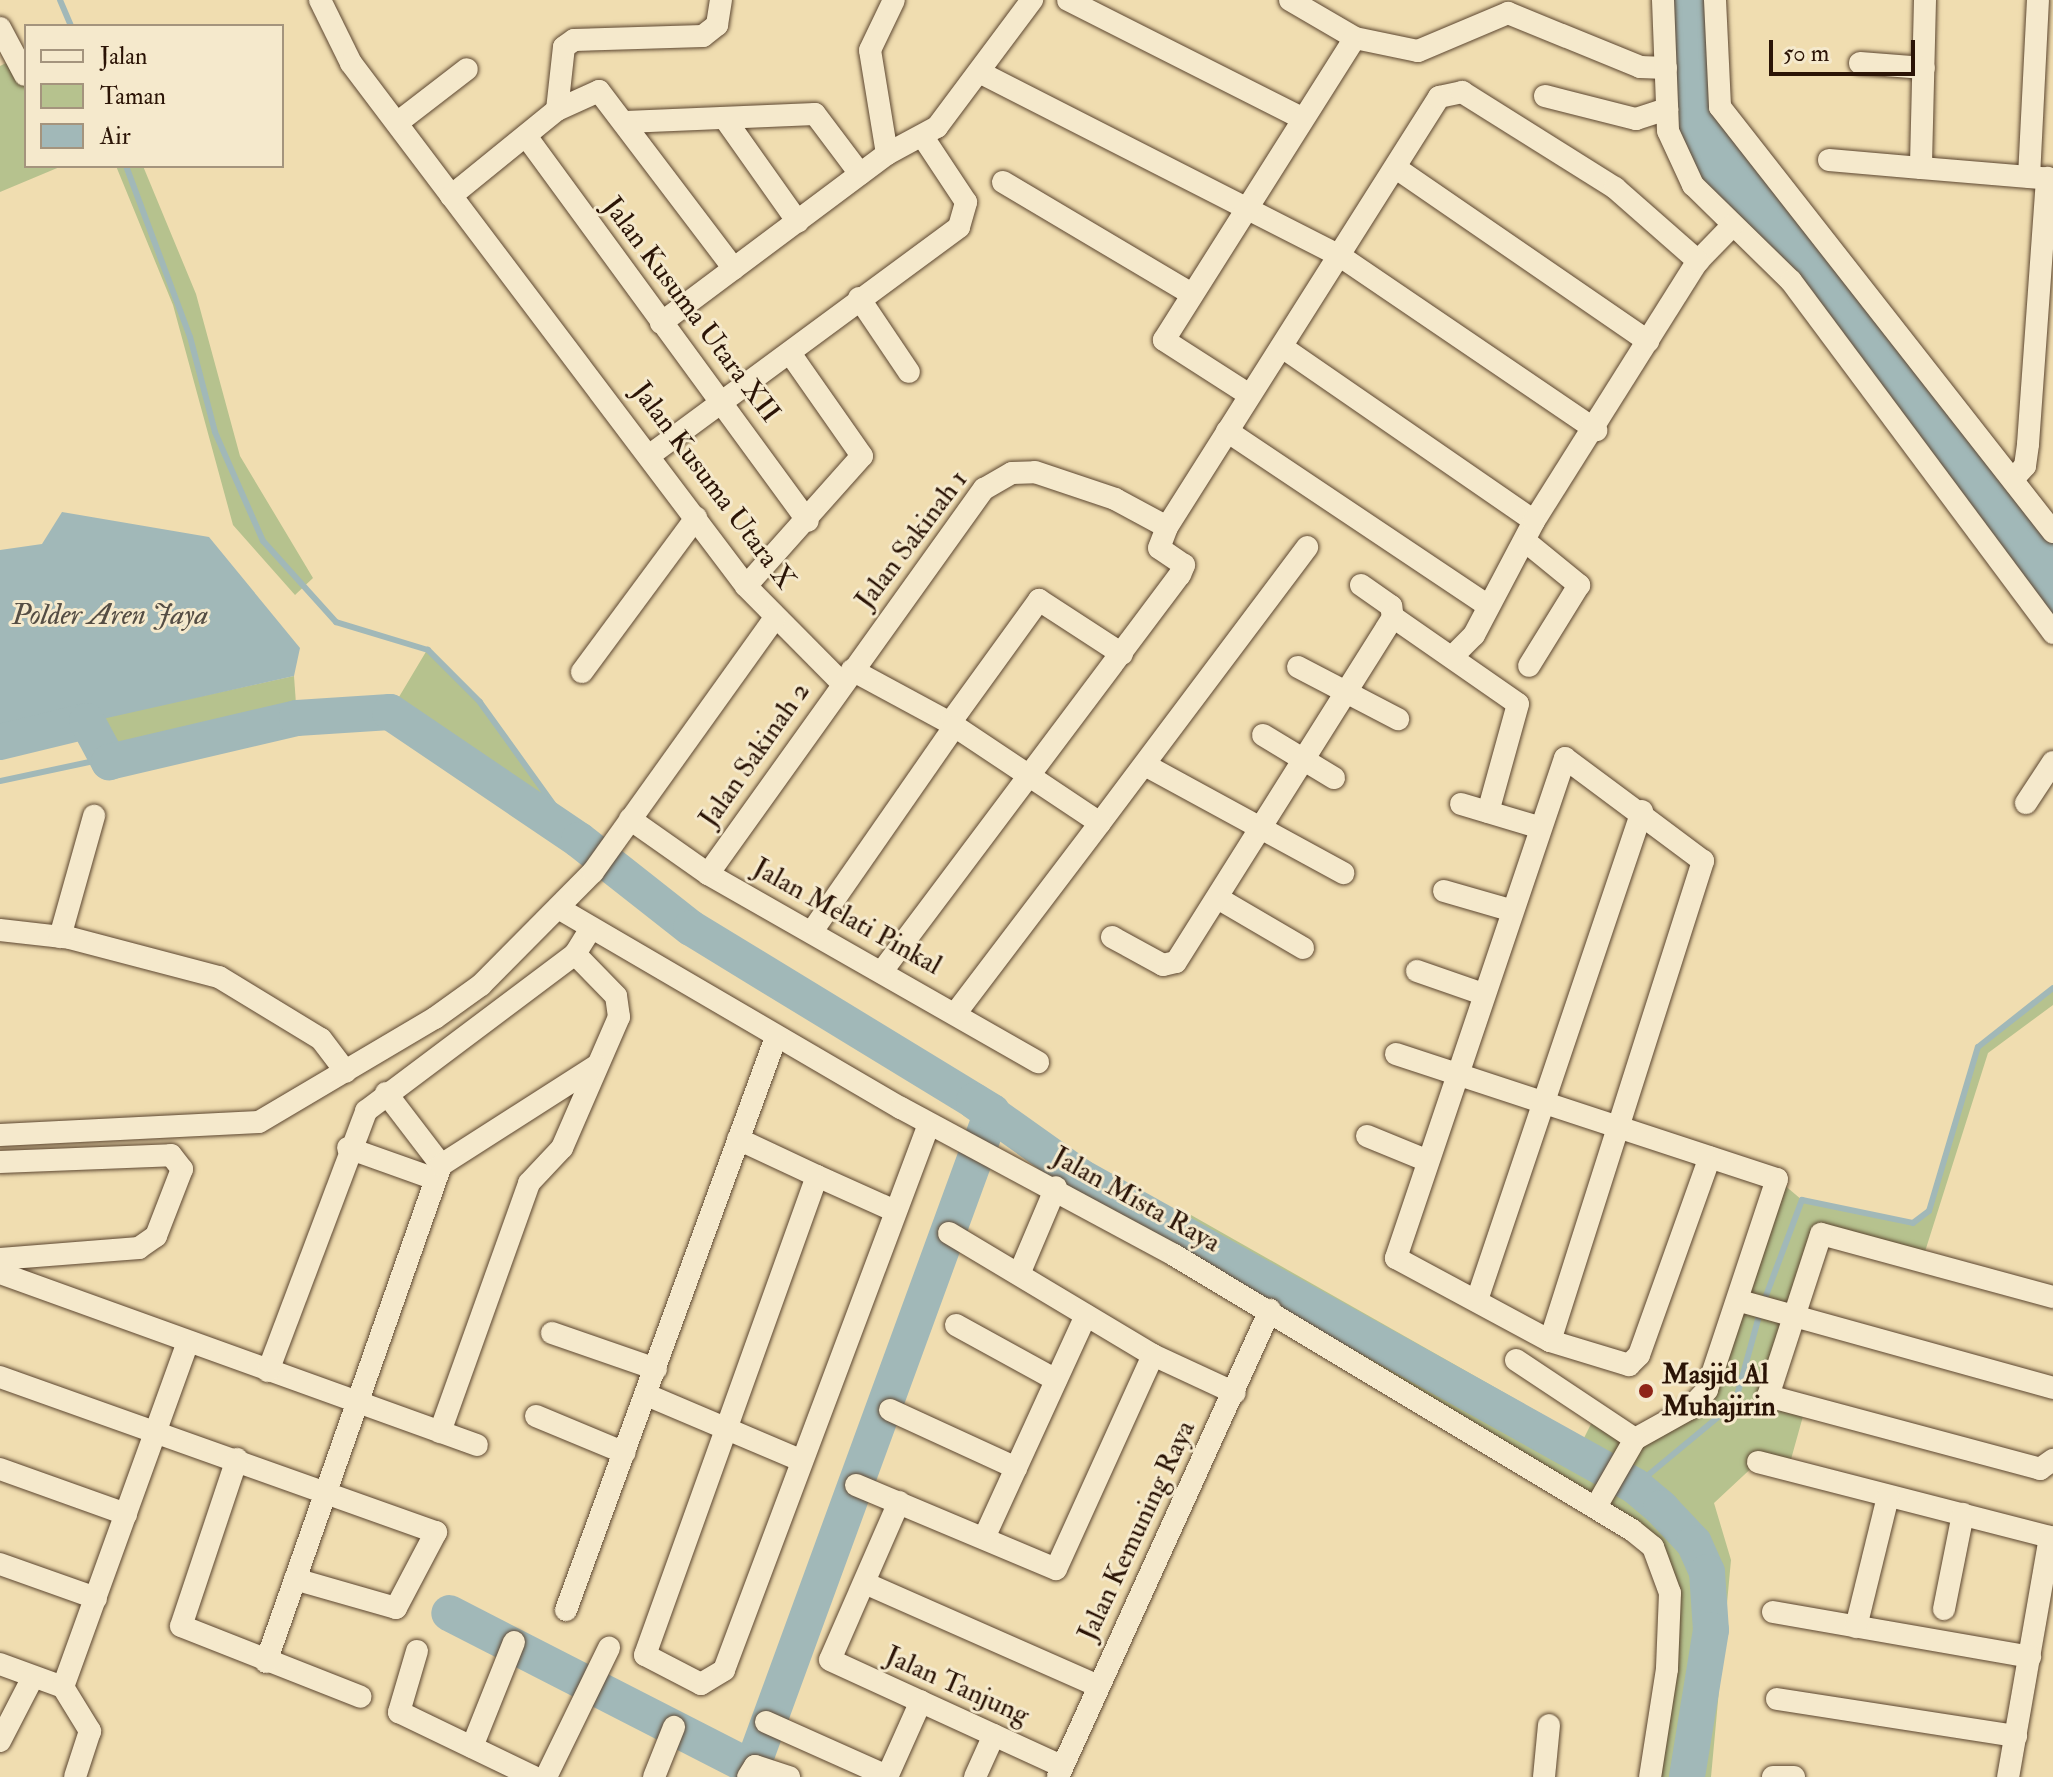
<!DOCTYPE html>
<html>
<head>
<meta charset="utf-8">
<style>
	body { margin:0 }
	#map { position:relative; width:2053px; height:1777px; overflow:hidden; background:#f0ddb0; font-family:"IM FELL Double Pica",serif }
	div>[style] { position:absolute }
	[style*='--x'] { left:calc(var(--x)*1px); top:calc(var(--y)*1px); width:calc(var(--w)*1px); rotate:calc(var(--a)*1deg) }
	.green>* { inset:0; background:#b6c28e }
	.water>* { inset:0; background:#a1b8b8 }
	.stream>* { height:6px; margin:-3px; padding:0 3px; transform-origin:3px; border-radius:3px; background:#a1b8b8 }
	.river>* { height:36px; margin:-18px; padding:0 18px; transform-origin:18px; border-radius:18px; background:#a1b8b8 }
	.roads { filter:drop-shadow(0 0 2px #5c4630) drop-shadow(0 0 2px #5c4630) }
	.minor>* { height:22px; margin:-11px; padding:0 11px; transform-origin:11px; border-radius:11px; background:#f5e9cc }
	.dots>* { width:22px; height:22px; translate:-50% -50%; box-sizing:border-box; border:4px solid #f5e9cc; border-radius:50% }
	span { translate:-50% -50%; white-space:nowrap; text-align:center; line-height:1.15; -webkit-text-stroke:6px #f5e9cc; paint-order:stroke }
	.street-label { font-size:28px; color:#2b1406 }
	.poi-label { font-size:28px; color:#2b1406; font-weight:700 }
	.left { translate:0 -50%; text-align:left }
	.water-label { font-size:30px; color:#544d44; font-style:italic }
	.legend { position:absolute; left:24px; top:24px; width:260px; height:144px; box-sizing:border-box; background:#f5e9cc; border:2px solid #a4947d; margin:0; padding:10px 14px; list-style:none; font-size:24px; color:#2b1406 }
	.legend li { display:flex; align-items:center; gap:16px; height:40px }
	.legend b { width:40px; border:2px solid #a4947d }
	.scale { position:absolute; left:1769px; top:40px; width:146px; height:36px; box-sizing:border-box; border:4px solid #2b1406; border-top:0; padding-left:10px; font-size:24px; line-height:28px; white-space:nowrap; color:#2b1406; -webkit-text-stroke:6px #f5e9cc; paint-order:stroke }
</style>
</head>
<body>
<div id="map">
	<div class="green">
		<i style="clip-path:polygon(26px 53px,26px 166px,62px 166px,0 192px,0 66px)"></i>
		<i style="clip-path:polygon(116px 166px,143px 166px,196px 294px,240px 456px,313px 578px,295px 595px,233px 525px,173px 305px)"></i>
		<i style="clip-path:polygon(427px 650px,480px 702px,576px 832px,606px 843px,593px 870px,570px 838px,390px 712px)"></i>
		<i style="clip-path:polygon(294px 676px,297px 718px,109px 762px,87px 721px)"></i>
		<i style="clip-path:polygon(2053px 988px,2053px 1005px,1988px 1053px,1922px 1261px,1824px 1234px,1768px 1393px,1805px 1409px,1788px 1470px,1758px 1462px,1714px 1503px,1731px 1560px,1711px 1777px,1650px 1777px,1670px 1641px,1653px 1547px,1174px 1255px,1191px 1215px,1584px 1438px,1598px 1410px,1635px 1439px,1689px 1409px,1777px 1179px,1802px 1200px,1913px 1223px,1929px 1211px,1978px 1047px)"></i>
	</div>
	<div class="water">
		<i style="clip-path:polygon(1663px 0,1715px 0,1720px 107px,2053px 532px,2053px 633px,1675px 151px)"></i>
		<i style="clip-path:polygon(62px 512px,209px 537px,300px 648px,294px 676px,0 742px,0 550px,42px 544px)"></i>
	</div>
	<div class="stream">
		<i style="--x:60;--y:0;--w:28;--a:67"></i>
		<i style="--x:0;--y:781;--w:304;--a:-12"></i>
		<i style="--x:297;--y:718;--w:93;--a:-3.7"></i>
		<i style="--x:390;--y:712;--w:228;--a:34.1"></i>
		<i style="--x:579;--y:840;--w:170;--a:-125.7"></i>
		<i style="--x:480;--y:702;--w:74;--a:-135"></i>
		<i style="--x:428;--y:650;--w:96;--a:-163.1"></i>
		<i style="--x:336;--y:622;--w:109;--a:-132"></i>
		<i style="--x:263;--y:541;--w:119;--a:-113.8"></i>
		<i style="--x:215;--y:432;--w:98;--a:-104.7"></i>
		<i style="--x:190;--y:337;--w:183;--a:-110.5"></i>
		<i style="--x:1764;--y:1301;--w:108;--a:-69.4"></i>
		<i style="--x:1802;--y:1200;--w:113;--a:11.7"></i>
		<i style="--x:1913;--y:1223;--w:20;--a:-37"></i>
		<i style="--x:1929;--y:1211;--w:171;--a:-73.4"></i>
		<i style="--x:1978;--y:1047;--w:95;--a:-38.2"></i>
		<i style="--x:1635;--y:1486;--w:130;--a:-39.7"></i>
		<i style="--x:1735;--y:1403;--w:94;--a:-74.6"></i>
	</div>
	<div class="river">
		<i style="--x:0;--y:742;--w:89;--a:-13.6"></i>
		<i style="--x:87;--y:721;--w:47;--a:61.8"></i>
		<i style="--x:109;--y:762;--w:193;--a:-13.2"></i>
		<i style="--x:297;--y:718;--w:93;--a:-3.7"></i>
		<i style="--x:390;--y:712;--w:228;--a:34.1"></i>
		<i style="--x:579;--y:840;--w:142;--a:38.2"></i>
		<i style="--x:691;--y:928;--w:353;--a:31.4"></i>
		<i style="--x:992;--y:1112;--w:699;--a:110.1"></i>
		<i style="--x:752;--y:1768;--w:340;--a:-152.9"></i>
		<i style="--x:974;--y:1101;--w:131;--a:35.4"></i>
		<i style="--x:1081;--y:1177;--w:634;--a:29.15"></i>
		<i style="--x:1635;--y:1486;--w:34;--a:40"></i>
		<i style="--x:1661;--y:1508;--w:48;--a:46.7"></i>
		<i style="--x:1694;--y:1543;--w:32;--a:66"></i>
		<i style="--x:1707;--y:1572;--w:58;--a:86.1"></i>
		<i style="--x:1711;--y:1630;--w:149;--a:99.3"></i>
	</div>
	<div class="roads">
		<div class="minor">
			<i style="--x:320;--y:0;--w:70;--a:63.8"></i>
			<i style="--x:351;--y:63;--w:655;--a:52.94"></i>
			<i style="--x:746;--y:586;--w:136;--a:45.3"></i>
			<i style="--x:1068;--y:0;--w:262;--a:26.8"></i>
			<i style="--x:1290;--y:0;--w:75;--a:30.3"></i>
			<i style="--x:1355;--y:38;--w:64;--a:11.7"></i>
			<i style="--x:1418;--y:51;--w:98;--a:-22.9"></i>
			<i style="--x:1508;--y:13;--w:143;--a:22.2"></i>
			<i style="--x:1640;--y:67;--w:26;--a:2"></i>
			<i style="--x:1663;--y:0;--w:131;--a:87.8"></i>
			<i style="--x:1668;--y:131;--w:60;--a:65.2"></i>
			<i style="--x:1693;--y:185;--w:137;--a:44.4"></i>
			<i style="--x:1791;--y:281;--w:439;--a:53.3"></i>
			<i style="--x:1715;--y:0;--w:107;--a:87.3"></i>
			<i style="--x:1720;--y:107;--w:540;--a:51.92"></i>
			<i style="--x:1925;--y:0;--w:168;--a:91.4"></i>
			<i style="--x:1921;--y:168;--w:132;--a:4.8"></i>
			<i style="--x:0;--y:28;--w:53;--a:62"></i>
			<i style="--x:1860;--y:63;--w:64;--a:4.5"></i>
			<i style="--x:981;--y:73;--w:403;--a:27"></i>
			<i style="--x:1340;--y:256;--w:310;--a:34.2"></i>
			<i style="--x:1545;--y:96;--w:94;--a:14.2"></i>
			<i style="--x:1636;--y:119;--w:33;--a:-18"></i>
			<i style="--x:557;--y:110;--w:63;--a:-83.7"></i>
			<i style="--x:564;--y:47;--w:12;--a:-35"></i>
			<i style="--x:574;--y:40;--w:129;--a:-1.8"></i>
			<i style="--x:703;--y:36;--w:18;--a:-38"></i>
			<i style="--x:717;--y:25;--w:25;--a:-81"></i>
			<i style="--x:725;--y:119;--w:126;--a:54.7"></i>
			<i style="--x:626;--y:122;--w:189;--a:-2.4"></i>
			<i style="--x:815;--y:114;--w:75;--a:53.1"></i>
			<i style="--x:397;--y:123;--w:88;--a:-37.6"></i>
			<i style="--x:526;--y:136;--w:477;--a:53.8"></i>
			<i style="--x:887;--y:154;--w:105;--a:-99.3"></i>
			<i style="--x:870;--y:50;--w:55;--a:-64.4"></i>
			<i style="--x:1829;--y:160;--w:92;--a:5"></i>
			<i style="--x:1396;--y:168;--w:306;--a:34.5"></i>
			<i style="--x:2029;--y:177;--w:177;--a:-87.1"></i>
			<i style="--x:1003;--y:182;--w:220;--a:30.7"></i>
			<i style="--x:451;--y:196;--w:136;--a:-39.1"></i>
			<i style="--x:557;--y:110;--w:46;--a:-24.3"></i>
			<i style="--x:599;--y:91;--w:223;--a:52.8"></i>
			<i style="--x:859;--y:298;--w:89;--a:56"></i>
			<i style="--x:661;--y:323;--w:282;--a:-36.8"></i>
			<i style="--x:887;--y:154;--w:57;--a:-28.4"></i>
			<i style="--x:937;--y:127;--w:159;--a:-53.2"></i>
			<i style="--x:1282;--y:347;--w:306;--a:34.6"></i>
			<i style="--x:1248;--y:394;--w:100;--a:-147.3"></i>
			<i style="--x:1164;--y:340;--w:357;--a:-57.7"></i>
			<i style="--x:1227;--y:431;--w:313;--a:33.8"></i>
			<i style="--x:650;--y:455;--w:384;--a:-36.4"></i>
			<i style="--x:959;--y:227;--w:26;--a:-74"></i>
			<i style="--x:966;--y:202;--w:78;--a:-123.5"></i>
			<i style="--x:2015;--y:477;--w:15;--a:-48"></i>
			<i style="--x:2025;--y:466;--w:22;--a:-82"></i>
			<i style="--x:2028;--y:444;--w:267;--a:-85.9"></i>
			<i style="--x:1525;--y:541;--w:70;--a:39.2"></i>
			<i style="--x:1579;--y:585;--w:95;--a:121.7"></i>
			<i style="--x:1361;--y:585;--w:37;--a:35"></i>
			<i style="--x:1391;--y:606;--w:11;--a:80"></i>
			<i style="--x:1393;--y:617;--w:152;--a:34.8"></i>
			<i style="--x:1518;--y:704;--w:112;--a:105.5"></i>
			<i style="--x:746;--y:586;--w:174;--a:-48.3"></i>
			<i style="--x:862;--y:456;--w:126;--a:-125"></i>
			<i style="--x:1452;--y:657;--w:31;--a:-45"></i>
			<i style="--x:1474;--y:635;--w:129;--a:-62.2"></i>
			<i style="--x:1534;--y:521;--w:307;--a:-57.8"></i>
			<i style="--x:1698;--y:261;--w:49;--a:-45.8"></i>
			<i style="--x:1298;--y:667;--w:113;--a:27.5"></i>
			<i style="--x:852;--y:670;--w:111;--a:28.4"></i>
			<i style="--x:950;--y:723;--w:180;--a:33.7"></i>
			<i style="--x:1100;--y:823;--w:345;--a:-53.1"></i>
			<i style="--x:582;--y:672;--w:192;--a:-53.5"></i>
			<i style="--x:950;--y:723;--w:152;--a:-54.1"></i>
			<i style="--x:1039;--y:600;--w:99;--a:33"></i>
			<i style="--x:1263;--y:735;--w:83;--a:31.2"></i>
			<i style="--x:1145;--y:765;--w:226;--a:28.6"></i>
			<i style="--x:2026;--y:803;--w:49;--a:-56.6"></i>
			<i style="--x:1461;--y:804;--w:80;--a:16.6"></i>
			<i style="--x:630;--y:819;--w:95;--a:35.2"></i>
			<i style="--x:708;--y:874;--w:380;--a:29.7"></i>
			<i style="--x:708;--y:874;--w:474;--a:-54.4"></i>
			<i style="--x:984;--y:489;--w:32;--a:-30"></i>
			<i style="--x:1012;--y:473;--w:23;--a:-2"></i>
			<i style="--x:1035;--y:472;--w:84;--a:18.6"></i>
			<i style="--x:1115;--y:499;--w:59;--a:28.3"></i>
			<i style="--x:1444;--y:891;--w:69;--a:16.1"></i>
			<i style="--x:1221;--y:900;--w:95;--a:30.3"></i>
			<i style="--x:560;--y:909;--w:395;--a:30.3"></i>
			<i style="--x:901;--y:1108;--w:310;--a:28.3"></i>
			<i style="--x:1174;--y:1255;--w:534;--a:30.98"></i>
			<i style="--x:1632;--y:1530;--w:27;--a:39"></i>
			<i style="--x:1653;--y:1547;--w:49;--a:69.7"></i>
			<i style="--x:1670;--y:1593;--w:76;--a:92.3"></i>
			<i style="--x:1667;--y:1669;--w:109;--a:98.9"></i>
			<i style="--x:0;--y:930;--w:70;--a:6.5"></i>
			<i style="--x:70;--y:938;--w:154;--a:14.7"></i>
			<i style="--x:219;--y:977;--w:119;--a:31.3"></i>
			<i style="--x:321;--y:1039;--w:41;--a:52.9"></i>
			<i style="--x:813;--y:930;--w:247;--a:-55.2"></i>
			<i style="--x:60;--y:937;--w:126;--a:-74.3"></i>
			<i style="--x:1112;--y:937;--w:58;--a:28.8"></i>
			<i style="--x:1163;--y:965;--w:13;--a:-13"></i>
			<i style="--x:1176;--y:962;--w:408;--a:-57.8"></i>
			<i style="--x:883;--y:970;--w:494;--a:-53.1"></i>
			<i style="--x:1180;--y:575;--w:11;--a:-68"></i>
			<i style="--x:1184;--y:565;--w:30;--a:-146"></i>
			<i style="--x:1159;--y:548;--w:22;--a:-69"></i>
			<i style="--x:1167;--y:527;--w:509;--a:-57.68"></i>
			<i style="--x:1439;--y:97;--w:24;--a:-12"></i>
			<i style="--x:1462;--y:92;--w:181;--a:32.1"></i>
			<i style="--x:1615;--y:188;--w:111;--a:41.3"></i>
			<i style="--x:1417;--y:971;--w:70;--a:19.2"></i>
			<i style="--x:955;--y:1014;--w:240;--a:-52.8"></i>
			<i style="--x:1396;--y:1054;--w:401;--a:18.2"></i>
			<i style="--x:1777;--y:1179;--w:222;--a:108.4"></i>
			<i style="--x:1707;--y:1390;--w:26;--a:133"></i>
			<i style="--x:1689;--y:1409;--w:62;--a:150.9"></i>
			<i style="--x:1635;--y:1439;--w:76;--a:119.9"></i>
			<i style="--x:386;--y:1093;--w:91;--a:52.6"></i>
			<i style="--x:0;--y:1135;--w:259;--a:-2.9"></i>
			<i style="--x:259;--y:1122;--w:204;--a:-30.6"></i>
			<i style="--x:435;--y:1018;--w:57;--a:-35.7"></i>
			<i style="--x:481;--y:985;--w:159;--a:-45.3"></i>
			<i style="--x:593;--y:872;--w:311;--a:-54.4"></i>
			<i style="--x:1367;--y:1136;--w:66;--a:22.3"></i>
			<i style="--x:738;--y:1139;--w:87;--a:25.1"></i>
			<i style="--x:817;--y:1176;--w:509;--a:109.75"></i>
			<i style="--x:645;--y:1655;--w:63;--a:27.4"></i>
			<i style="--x:701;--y:1684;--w:27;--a:-31"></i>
			<i style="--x:724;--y:1670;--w:583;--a:-69.42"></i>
			<i style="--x:348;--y:1148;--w:92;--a:19.6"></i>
			<i style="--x:0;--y:1162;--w:171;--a:-2.3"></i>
			<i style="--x:171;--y:1155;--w:18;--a:52"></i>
			<i style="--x:182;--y:1169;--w:72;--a:111.2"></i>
			<i style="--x:156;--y:1236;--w:21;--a:145"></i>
			<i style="--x:139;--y:1248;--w:139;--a:175.5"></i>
			<i style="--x:817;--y:1176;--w:85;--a:24.2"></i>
			<i style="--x:949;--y:1233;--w:238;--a:30.9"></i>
			<i style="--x:1153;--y:1355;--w:90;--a:24.9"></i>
			<i style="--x:1020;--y:1272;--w:92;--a:-67"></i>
			<i style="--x:0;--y:1273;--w:507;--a:19.83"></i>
			<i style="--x:2053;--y:1297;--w:240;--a:-164.8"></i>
			<i style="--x:1821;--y:1234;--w:170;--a:108.1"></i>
			<i style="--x:1768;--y:1396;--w:282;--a:15"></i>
			<i style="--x:2040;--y:1469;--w:16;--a:-35"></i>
			<i style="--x:1477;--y:1300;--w:516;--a:-71.35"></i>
			<i style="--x:1740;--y:1301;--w:325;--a:15.5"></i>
			<i style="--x:956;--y:1325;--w:114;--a:28.8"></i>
			<i style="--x:552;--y:1333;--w:110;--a:19.1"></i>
			<i style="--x:1550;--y:1341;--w:504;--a:-72.32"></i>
			<i style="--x:1703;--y:861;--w:172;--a:-143.3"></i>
			<i style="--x:1565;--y:758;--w:528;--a:108.68"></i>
			<i style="--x:1396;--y:1258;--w:175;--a:28.3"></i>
			<i style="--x:1550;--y:1341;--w:83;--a:16.9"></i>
			<i style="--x:1629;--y:1365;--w:14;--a:-45"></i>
			<i style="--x:1639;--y:1355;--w:210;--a:-70.3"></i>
			<i style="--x:1516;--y:1360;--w:143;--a:33.6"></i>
			<i style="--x:268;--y:1371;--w:278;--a:-69.3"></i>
			<i style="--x:366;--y:1111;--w:261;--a:-36.9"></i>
			<i style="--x:575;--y:954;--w:26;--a:-58"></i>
			<i style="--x:0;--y:1377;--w:463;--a:19.6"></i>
			<i style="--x:436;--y:1532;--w:86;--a:117.8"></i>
			<i style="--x:396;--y:1608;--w:105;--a:-164"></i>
			<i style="--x:647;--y:1395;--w:166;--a:23"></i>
			<i style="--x:890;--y:1410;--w:139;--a:24.7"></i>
			<i style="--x:536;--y:1416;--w:96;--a:22.6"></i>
			<i style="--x:440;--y:1432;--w:264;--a:-70.3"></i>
			<i style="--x:529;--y:1183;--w:48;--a:-46.7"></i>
			<i style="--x:562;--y:1148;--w:143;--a:-66.5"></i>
			<i style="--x:619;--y:1017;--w:21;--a:-98"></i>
			<i style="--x:616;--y:996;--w:59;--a:-134.3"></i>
			<i style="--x:237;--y:1459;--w:176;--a:108.5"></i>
			<i style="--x:181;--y:1626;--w:193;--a:21.5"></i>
			<i style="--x:1758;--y:1462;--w:301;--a:14.4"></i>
			<i style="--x:2050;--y:1537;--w:244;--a:99.9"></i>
			<i style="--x:0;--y:1469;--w:134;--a:19.7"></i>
			<i style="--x:856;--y:1485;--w:217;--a:22.8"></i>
			<i style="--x:1056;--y:1569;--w:235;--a:-65.6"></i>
			<i style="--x:899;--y:1502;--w:172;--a:113.6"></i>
			<i style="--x:830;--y:1660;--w:255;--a:24.6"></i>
			<i style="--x:984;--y:1538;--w:245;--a:-65.4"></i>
			<i style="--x:0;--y:1564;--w:102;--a:19.5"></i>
			<i style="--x:867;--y:1584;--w:253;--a:23.8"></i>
			<i style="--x:1944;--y:1609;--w:97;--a:-78.7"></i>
			<i style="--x:566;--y:1610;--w:610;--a:-69.87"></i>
			<i style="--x:1773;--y:1612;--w:261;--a:9.9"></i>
			<i style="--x:1856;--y:1627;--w:134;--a:-76.2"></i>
			<i style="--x:417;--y:1651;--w:64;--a:106.4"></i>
			<i style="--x:399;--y:1712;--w:150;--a:25.7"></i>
			<i style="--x:266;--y:1662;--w:527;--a:-70.6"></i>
			<i style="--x:441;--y:1165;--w:184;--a:-32.6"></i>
			<i style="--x:0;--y:1664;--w:67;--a:20.1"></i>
			<i style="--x:63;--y:1687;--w:367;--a:-70.1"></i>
			<i style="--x:63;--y:1687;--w:52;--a:58.5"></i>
			<i style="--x:90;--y:1731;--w:48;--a:108.1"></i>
			<i style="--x:1777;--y:1699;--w:242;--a:8.8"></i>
			<i style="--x:766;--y:1722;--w:133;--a:24.1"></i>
			<i style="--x:0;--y:1741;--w:72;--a:-62.7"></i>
			<i style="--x:472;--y:1747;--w:113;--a:-68.2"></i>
			<i style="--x:546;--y:1777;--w:144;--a:-64"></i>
			<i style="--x:654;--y:1777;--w:54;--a:-68.2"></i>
			<i style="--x:748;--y:1777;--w:13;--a:-58"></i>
			<i style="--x:755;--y:1766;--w:36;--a:18"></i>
			<i style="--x:887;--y:1777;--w:83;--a:-65.9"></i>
			<i style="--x:975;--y:1777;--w:46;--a:-65.7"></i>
			<i style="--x:1058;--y:1777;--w:513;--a:-65.58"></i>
			<i style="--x:1544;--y:1777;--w:52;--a:-84.5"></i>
			<i style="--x:1773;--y:1777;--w:21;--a:0"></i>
		</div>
	</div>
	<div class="dots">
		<i style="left:1646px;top:1391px;background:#8f2418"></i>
	</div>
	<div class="street-label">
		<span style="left:691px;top:310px;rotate:53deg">Jalan Kusuma Utara XII</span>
		<span style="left:713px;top:486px;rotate:53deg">Jalan Kusuma Utara X</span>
		<span style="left:912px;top:540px;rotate:-53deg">Jalan Sakinah 1</span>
		<span style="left:755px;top:755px;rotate:-55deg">Jalan Sakinah 2</span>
		<span style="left:847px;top:917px;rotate:29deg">Jalan Melati Pinkal</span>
		<span style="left:1136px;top:1200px;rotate:29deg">Jalan Mista Raya</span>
		<span style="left:1137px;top:1531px;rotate:-65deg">Jalan Kemuning Raya</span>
		<span style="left:957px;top:1686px;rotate:24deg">Jalan Tanjung</span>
	</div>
	<div class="poi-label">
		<span class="left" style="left:1662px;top:1391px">Masjid Al<br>Muhajirin</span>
	</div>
	<div class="water-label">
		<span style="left:110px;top:615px">Polder Aren Jaya</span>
	</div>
	<ul class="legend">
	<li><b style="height:10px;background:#f5e9cc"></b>Jalan</li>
	<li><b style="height:22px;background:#b6c28e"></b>Taman</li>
	<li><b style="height:22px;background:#a1b8b8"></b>Air</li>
	</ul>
	<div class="scale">50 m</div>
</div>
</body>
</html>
